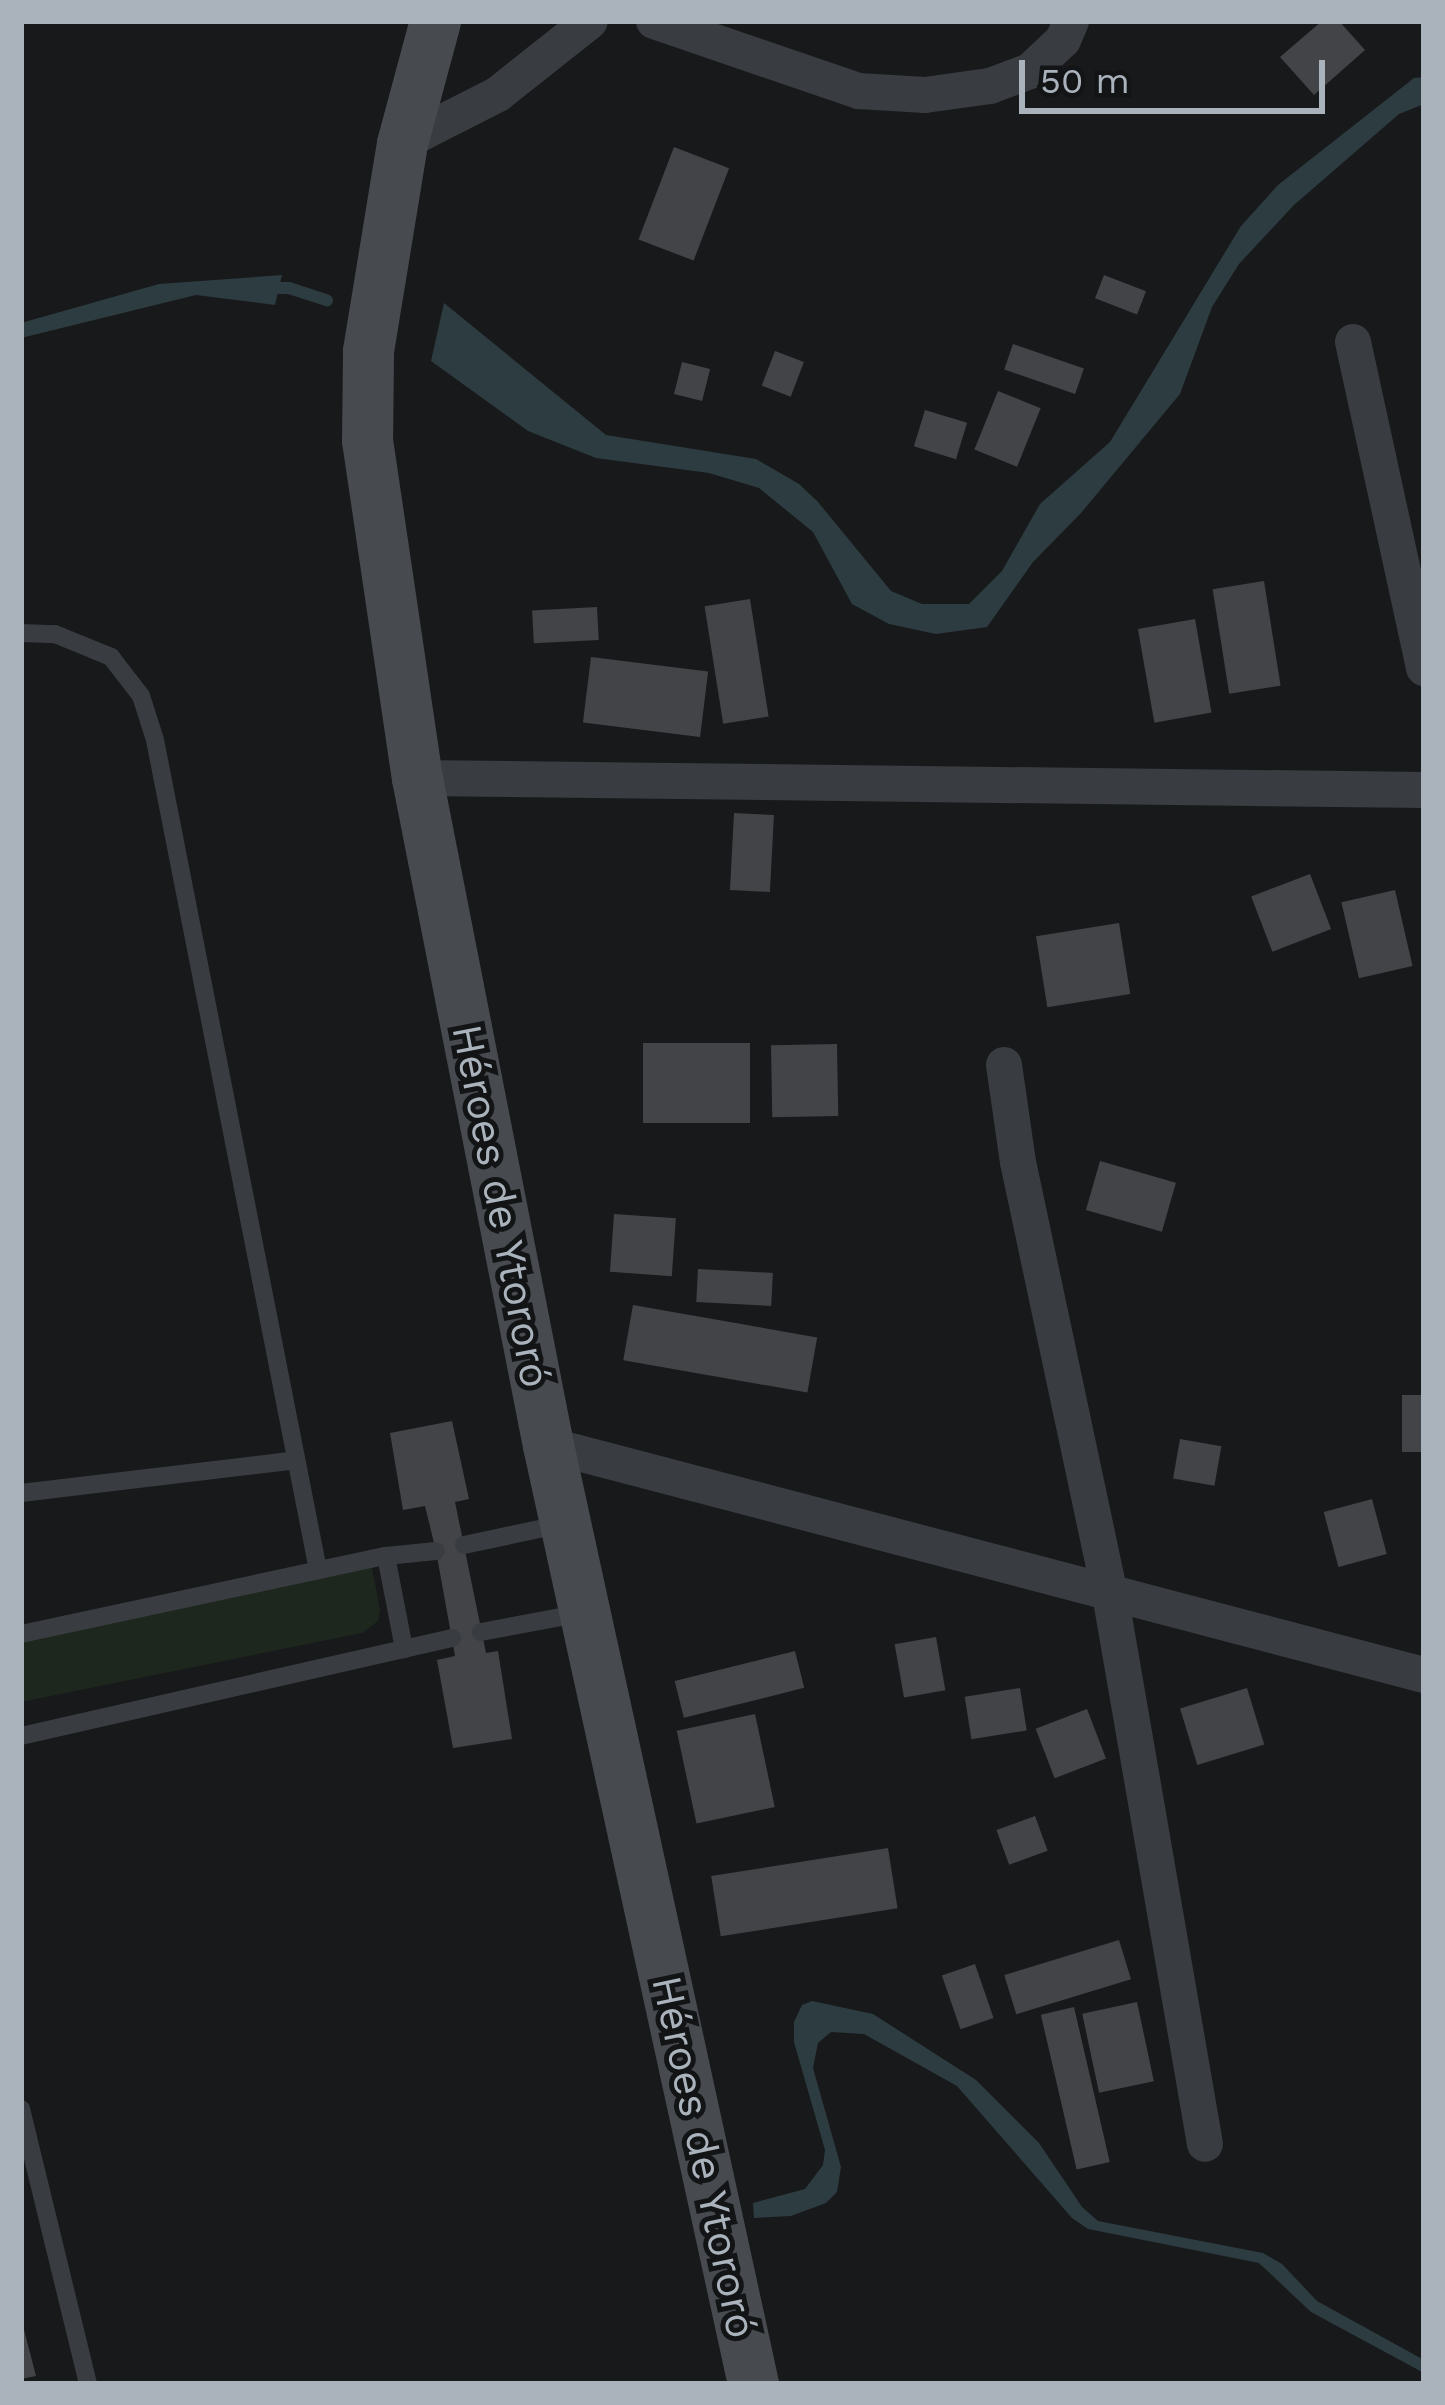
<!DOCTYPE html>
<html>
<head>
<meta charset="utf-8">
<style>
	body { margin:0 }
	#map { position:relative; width:1445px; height:2405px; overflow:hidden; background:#18191b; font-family:"Work Sans",sans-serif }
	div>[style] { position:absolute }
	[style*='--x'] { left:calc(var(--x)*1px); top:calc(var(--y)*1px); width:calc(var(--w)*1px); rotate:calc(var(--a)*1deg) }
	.green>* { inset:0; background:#1e271e }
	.water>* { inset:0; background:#2d3c40 }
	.stream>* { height:12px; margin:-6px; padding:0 6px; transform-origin:6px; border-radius:6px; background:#2d3c40 }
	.building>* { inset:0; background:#424448; transform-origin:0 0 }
	.lane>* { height:18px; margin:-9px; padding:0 9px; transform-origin:9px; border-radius:9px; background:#393c40 }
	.street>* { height:36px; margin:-18px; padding:0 18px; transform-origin:18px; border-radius:18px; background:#393c40 }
	.secondary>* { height:51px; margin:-25.5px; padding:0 25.5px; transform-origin:25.5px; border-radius:25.5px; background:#474b50 }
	span { translate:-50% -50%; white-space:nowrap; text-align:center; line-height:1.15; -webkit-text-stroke:10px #131416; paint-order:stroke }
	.street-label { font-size:42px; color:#aab3bc }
	.frame { position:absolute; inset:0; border:24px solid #aab3bc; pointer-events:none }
	.scale { position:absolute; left:1019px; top:60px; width:306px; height:54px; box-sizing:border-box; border:6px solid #aab3bc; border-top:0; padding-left:15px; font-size:36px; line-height:42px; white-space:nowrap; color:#aab3bc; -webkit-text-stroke:9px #131416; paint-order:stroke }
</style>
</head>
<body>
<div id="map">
	<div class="green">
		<i style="clip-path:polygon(372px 1567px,380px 1610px,378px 1621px,362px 1633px,21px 1702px,21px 1627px)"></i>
	</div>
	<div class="water">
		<i style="clip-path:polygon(1424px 77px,1424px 104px,1399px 114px,1294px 205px,1239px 264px,1212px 307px,1180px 394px,1081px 513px,1033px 562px,987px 627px,936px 634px,889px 624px,852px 604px,813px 532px,759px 488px,709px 473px,596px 458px,528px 431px,431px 361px,444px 303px,606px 435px,756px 459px,799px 484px,818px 502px,891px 591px,922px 604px,969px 604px,1002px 571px,1040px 504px,1110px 442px,1241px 226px,1278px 185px,1414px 78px)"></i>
		<i style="clip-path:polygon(282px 275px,275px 305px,196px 295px,21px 338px,21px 323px,159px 284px)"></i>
		<i style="clip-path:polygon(812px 2001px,873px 2014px,976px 2080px,1039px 2143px,1082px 2207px,1098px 2221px,1263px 2253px,1282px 2264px,1317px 2301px,1424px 2360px,1424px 2373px,1311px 2312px,1259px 2263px,1088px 2229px,1072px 2218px,957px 2086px,864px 2034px,831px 2032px,818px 2043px,813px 2068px,841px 2167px,837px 2192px,826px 2203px,791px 2216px,754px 2218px,753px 2203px,805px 2189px,823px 2165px,825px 2150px,794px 2042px,794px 2022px,802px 2005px)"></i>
	</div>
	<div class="stream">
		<i style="--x:263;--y:288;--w:26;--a:0"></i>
		<i style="--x:289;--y:288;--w:40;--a:18"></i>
	</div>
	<div class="building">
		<i style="clip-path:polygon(1322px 21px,1339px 21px,1365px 50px,1314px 95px,1280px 57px)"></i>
		<i style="left:674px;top:147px;width:59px;height:99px;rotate:21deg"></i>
		<i style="left:1104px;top:275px;width:45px;height:25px;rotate:21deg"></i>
		<i style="left:1013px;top:344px;width:75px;height:27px;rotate:19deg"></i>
		<i style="left:775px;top:351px;width:31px;height:37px;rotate:21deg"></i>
		<i style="left:682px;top:362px;width:29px;height:33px;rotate:14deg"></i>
		<i style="left:998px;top:391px;width:46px;height:63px;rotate:22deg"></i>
		<i style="left:925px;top:410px;width:44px;height:38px;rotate:17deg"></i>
		<i style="left:1264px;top:581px;width:106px;height:52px;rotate:81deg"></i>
		<i style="left:750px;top:599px;width:119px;height:46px;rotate:81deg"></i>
		<i style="left:597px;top:607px;width:33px;height:65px;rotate:87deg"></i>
		<i style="left:1195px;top:619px;width:95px;height:58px;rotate:80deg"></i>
		<i style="left:591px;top:657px;width:118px;height:66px;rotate:7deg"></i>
		<i style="left:734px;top:813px;width:40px;height:77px;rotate:3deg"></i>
		<i style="left:1310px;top:874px;width:59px;height:63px;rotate:69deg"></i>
		<i style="left:1395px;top:890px;width:78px;height:55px;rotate:77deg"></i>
		<i style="left:1119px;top:923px;width:72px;height:84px;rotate:81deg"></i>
		<i style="left:750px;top:1043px;width:80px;height:107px;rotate:90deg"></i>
		<i style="left:837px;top:1044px;width:72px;height:66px;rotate:89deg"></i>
		<i style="left:1100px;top:1161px;width:79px;height:51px;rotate:16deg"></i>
		<i style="left:614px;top:1214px;width:62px;height:58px;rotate:4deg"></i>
		<i style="left:698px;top:1269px;width:75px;height:33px;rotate:3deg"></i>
		<i style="left:633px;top:1305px;width:187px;height:56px;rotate:10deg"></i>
		<i style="left:1424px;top:1395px;width:57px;height:22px;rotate:90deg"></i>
		<i style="clip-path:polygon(452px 1421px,469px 1499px,455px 1502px,486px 1653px,498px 1651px,512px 1739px,453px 1748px,437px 1660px,455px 1656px,436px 1551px,425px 1506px,403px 1510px,390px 1433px)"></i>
		<i style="left:1180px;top:1439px;width:42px;height:40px;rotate:10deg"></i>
		<i style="left:1372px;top:1499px;width:57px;height:50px;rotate:75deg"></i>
		<i style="left:936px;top:1637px;width:54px;height:42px;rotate:80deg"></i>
		<i style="left:795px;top:1651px;width:38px;height:124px;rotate:76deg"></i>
		<i style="left:1020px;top:1688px;width:43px;height:56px;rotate:81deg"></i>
		<i style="left:1247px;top:1688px;width:59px;height:70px;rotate:73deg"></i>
		<i style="left:1087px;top:1709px;width:53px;height:55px;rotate:69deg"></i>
		<i style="left:755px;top:1714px;width:95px;height:80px;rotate:78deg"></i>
		<i style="left:1035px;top:1816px;width:37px;height:41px;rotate:70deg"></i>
		<i style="left:888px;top:1848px;width:61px;height:179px;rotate:81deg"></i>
		<i style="left:1119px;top:1940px;width:41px;height:120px;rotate:73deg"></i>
		<i style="left:975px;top:1964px;width:57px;height:35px;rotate:71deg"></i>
		<i style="left:1137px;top:2002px;width:81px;height:56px;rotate:78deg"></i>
		<i style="left:1074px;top:2007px;width:159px;height:34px;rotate:77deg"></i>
		<i style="clip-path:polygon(21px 2318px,36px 2376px,21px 2379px)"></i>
	</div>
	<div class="lane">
		<i style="--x:21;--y:633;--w:34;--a:2"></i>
		<i style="--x:55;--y:634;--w:61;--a:22.3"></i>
		<i style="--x:111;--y:657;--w:49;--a:52.4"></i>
		<i style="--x:141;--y:696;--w:46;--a:72.3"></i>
		<i style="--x:155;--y:740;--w:846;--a:78.89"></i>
		<i style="--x:21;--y:1493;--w:277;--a:-6.8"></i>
		<i style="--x:464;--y:1545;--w:101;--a:-12"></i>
		<i style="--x:386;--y:1556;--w:95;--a:79"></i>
		<i style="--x:481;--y:1632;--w:104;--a:-10.6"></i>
		<i style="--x:21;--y:1634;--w:373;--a:-12.1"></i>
		<i style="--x:386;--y:1556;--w:50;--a:-5.7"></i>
		<i style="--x:21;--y:1736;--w:442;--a:-12.8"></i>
		<i style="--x:21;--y:2109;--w:283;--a:76.3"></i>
	</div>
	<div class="street">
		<i style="--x:654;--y:21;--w:217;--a:18.9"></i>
		<i style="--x:859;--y:91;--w:66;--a:3.5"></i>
		<i style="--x:925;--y:95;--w:66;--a:-7.9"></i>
		<i style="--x:990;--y:86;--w:43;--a:-20.6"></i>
		<i style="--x:1030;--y:71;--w:45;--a:-43.2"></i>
		<i style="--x:1063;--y:40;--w:21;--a:-67"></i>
		<i style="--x:402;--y:143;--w:108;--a:-27"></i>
		<i style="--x:498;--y:94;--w:117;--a:-38.4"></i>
		<i style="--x:1353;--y:342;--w:334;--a:77.7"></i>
		<i style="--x:417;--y:778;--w:1007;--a:0.68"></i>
		<i style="--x:1004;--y:1065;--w:98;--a:81.8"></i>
		<i style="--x:1018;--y:1162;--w:442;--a:78"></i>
		<i style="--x:1110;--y:1594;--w:558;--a:80.2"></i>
		<i style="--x:548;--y:1445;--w:906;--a:14.71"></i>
	</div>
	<div class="secondary">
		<i style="--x:435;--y:21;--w:126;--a:105.1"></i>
		<i style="--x:402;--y:143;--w:211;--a:99.3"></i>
		<i style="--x:368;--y:351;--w:89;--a:90.6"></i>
		<i style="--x:367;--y:440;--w:342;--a:81.6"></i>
		<i style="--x:417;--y:778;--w:680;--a:78.89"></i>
		<i style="--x:548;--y:1445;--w:961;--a:77.68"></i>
	</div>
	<div class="street-label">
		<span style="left:501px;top:1206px;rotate:79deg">Héroes de Ytororó</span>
		<span style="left:704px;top:2157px;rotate:78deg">Héroes de Ytororó</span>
	</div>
	<div class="frame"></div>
	<div class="scale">50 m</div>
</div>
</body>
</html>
